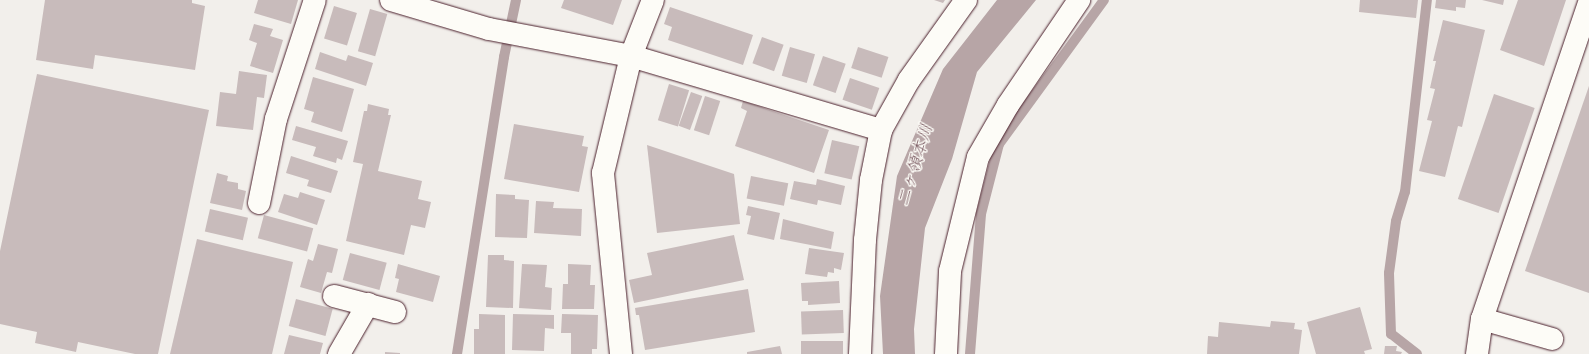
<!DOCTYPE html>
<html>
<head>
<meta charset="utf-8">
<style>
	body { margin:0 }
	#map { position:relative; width:1589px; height:354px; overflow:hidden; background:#f2efeb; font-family:Caveat,"Klee One",sans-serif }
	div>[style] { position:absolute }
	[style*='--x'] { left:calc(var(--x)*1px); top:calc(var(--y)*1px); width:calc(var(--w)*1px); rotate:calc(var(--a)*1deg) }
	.water>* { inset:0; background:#b7a5a6 }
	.stream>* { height:10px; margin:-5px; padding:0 5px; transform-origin:5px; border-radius:5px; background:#b7a5a6 }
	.building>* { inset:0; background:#c8bbbb; transform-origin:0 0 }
	.roads { filter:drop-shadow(0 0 1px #4a1f2b) drop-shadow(0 0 1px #4a1f2b) }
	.minor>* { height:22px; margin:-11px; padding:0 11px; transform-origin:11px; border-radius:11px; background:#fdfcf7 }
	span { translate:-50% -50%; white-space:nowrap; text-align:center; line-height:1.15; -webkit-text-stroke:3px #fdfcf7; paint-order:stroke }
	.water-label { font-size:17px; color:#704e56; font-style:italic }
</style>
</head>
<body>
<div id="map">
	<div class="water">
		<i style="clip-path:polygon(997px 0,1036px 0,977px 72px,952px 159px,925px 228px,914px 329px,915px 354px,883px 354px,880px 296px,897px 176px,943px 69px)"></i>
	</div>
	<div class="stream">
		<i style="--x:457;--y:354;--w:301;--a:-81"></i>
		<i style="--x:504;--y:57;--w:58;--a:-78.1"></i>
		<i style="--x:970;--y:354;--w:140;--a:-85.5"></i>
		<i style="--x:981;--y:214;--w:72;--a:-75.6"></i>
		<i style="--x:999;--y:144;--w:178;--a:-53.9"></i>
		<i style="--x:1417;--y:354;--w:33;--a:-142"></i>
		<i style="--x:1391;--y:334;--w:61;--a:-91.9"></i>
		<i style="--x:1389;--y:273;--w:52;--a:-82.3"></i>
		<i style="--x:1396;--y:221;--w:30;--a:-73"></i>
		<i style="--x:1405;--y:192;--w:193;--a:-83.5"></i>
	</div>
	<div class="building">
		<i style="clip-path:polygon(45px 0,192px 0,192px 3px,205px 6px,195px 70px,95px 55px,93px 69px,36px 60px)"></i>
		<i style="clip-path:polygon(258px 0,298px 0,291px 24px,254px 13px)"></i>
		<i style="clip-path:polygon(564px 0,622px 0,613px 25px,561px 8px)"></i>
		<i style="clip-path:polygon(934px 0,945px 0,943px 3px)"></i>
		<i style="clip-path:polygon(1360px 0,1418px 0,1416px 18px,1359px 12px)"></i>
		<i style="clip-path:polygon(1436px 0,1466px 0,1465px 8px,1456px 7px,1456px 11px,1435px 8px)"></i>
		<i style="clip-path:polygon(1482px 0,1504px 0,1503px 5px)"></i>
		<i style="clip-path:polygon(1518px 0,1566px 0,1544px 66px,1500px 50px)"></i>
		<i style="left:334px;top:6px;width:24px;height:34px;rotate:17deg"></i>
		<i style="clip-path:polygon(670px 7px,753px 35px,743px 65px,668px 40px,672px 27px,664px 24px)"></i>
		<i style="left:370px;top:9px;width:18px;height:44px;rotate:16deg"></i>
		<i style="clip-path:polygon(1443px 20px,1485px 30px,1462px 127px,1458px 126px,1445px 177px,1419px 171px,1432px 121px,1427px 120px,1435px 89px,1430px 88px,1436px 61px,1433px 61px)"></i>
		<i style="clip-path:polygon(254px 24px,273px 29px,270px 36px,283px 40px,273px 73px,250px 66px,257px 43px,249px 40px)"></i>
		<i style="left:762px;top:37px;width:23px;height:28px;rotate:20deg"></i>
		<i style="left:790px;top:47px;width:26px;height:30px;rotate:16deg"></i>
		<i style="left:858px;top:47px;width:32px;height:22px;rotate:18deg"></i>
		<i style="clip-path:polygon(320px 52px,346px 61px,348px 55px,373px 63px,366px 86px,315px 69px)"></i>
		<i style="left:823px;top:56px;width:24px;height:31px;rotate:19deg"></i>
		<i style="clip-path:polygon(239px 71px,267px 75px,264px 98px,257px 97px,253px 130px,216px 126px,220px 92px,236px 94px)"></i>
		<i style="clip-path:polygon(37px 74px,209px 110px,158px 354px,135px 354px,78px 342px,76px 352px,35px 343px,37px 332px,0 324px,0 251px)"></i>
		<i style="clip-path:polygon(313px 77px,354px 89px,342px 132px,311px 122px,314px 112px,304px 109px)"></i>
		<i style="left:850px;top:78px;width:31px;height:23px;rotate:19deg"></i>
		<i style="left:669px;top:84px;width:21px;height:38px;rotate:17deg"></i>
		<i style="clip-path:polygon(1589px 86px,1589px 293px,1525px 271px)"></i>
		<i style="left:691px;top:92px;width:12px;height:36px;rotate:20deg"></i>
		<i style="left:1494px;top:94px;width:43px;height:111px;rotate:19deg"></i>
		<i style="left:705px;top:96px;width:16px;height:36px;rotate:18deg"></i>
		<i style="clip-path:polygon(743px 101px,829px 130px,814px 173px,735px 146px,747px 111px,741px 108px)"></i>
		<i style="clip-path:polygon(368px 104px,389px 109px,388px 115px,391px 115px,378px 171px,422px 181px,418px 199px,431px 202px,425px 228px,411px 225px,404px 255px,346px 241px,363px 164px,353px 162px,364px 111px,367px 111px)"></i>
		<i style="clip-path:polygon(514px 124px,584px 136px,582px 146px,588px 147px,579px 192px,504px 179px)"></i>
		<i style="clip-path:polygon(296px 126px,348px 141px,342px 160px,337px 158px,336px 163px,313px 156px,316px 147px,292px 140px)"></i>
		<i style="left:832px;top:140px;width:28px;height:34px;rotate:13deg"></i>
		<i style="clip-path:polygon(647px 145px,734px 174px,740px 224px,657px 233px)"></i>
		<i style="clip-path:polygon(291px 156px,338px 171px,331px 193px,307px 186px,309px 180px,286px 173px)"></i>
		<i style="clip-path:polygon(217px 173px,228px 176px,227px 181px,238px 183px,238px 189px,246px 191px,242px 210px,210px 203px)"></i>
		<i style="left:751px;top:176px;width:38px;height:23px;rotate:11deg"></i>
		<i style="clip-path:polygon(817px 179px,845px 186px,841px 205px,818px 200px,817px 205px,790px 199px,794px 181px,816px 185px)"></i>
		<i style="clip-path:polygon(300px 192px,325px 200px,317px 225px,278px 212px,284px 194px,298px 198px)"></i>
		<i style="clip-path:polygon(496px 194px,515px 195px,515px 199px,529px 200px,527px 238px,495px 237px)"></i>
		<i style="clip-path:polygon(536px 201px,554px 202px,553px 208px,582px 209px,581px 236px,534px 233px)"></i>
		<i style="clip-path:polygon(748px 206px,780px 213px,774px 240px,747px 234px,751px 216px,746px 215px)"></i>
		<i style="left:210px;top:209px;width:39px;height:23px;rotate:13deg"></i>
		<i style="left:264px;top:215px;width:51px;height:24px;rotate:15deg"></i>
		<i style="clip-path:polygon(783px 219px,834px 232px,831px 249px,780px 239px)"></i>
		<i style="clip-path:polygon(734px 235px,744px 280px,634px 303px,629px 280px,652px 275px,647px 253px)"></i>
		<i style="clip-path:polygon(197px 239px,293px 262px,272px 354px,170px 354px)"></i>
		<i style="clip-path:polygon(318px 244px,338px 249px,332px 273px,327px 272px,321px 293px,300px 287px,308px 259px,313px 261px)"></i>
		<i style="clip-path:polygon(809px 248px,844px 253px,841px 270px,834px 268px,834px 273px,828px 272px,827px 277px,805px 274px)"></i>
		<i style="left:350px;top:253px;width:38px;height:28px;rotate:15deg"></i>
		<i style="clip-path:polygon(488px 255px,504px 255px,504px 260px,514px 261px,513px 308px,486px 307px)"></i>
		<i style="clip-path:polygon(398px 264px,440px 276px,433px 302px,396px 292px,399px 279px,395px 278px)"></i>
		<i style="clip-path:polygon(522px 264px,547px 265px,545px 287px,552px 288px,551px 310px,519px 308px)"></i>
		<i style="clip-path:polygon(568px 264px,591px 265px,590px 285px,595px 285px,594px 309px,562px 309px,563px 284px,568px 284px)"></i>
		<i style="clip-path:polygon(839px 281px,840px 303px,808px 305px,808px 301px,802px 301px,801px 283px)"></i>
		<i style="clip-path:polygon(748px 289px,755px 332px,645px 350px,639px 315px,636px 315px,635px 308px)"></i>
		<i style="left:296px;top:299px;width:38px;height:28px;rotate:15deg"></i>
		<i style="clip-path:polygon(1360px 307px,1372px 349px,1364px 351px,1365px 354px,1316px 354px,1307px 322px)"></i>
		<i style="left:843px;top:310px;width:23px;height:42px;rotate:88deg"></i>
		<i style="clip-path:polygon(479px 314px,505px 315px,505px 354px,474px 354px,474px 329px,479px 329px)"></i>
		<i style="clip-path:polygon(513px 314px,554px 315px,554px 329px,545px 328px,544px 351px,512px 350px)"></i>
		<i style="clip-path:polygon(562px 314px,598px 315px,597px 349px,592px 349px,592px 354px,571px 354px,571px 333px,561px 333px)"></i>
		<i style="clip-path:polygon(1271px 321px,1295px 323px,1294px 329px,1302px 330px,1299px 354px,1207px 354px,1208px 336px,1218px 337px,1219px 322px,1270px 327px)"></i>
		<i style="clip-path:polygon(289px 335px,323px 343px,320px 354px,284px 354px)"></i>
		<i style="left:843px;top:341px;width:13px;height:42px;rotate:90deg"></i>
		<i style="clip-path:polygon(780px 346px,782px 354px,747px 354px,747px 352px)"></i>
		<i style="clip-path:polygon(1385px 346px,1397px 346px,1396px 351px,1402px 352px,1401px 354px,1384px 354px)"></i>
		<i style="clip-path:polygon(385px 352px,400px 353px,400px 354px,385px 354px)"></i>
	</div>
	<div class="roads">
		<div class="minor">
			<i style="--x:391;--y:0;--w:102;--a:16.5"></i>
			<i style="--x:489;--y:29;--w:145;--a:10.8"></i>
			<i style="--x:631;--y:56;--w:261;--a:16.5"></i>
			<i style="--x:259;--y:203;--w:86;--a:-78.6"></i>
			<i style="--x:276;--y:119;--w:125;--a:-71.9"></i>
			<i style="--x:334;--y:296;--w:63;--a:14.7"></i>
			<i style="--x:1482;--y:319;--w:73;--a:15.9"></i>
			<i style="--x:339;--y:354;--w:58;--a:-59.9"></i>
			<i style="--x:621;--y:354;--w:182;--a:-95.7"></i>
			<i style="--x:603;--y:173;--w:120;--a:-76.5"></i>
			<i style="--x:631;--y:56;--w:60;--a:-68.6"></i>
			<i style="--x:860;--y:354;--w:114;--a:-87.5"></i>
			<i style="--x:865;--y:240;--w:60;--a:-84.3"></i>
			<i style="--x:871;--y:180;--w:51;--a:-78.7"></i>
			<i style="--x:881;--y:130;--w:57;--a:-60.8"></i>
			<i style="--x:909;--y:80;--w:98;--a:-54.5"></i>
			<i style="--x:946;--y:354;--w:83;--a:-87.2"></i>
			<i style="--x:950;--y:271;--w:117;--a:-76.2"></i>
			<i style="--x:978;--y:157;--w:60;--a:-60"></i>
			<i style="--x:1008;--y:105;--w:127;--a:-55.9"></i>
			<i style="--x:1477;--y:354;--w:35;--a:-82"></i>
			<i style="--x:1482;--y:319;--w:335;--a:-71.3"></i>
		</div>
	</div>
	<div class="water-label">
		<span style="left:915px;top:165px;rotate:-73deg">二ヶ領本川</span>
	</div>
</div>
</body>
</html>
